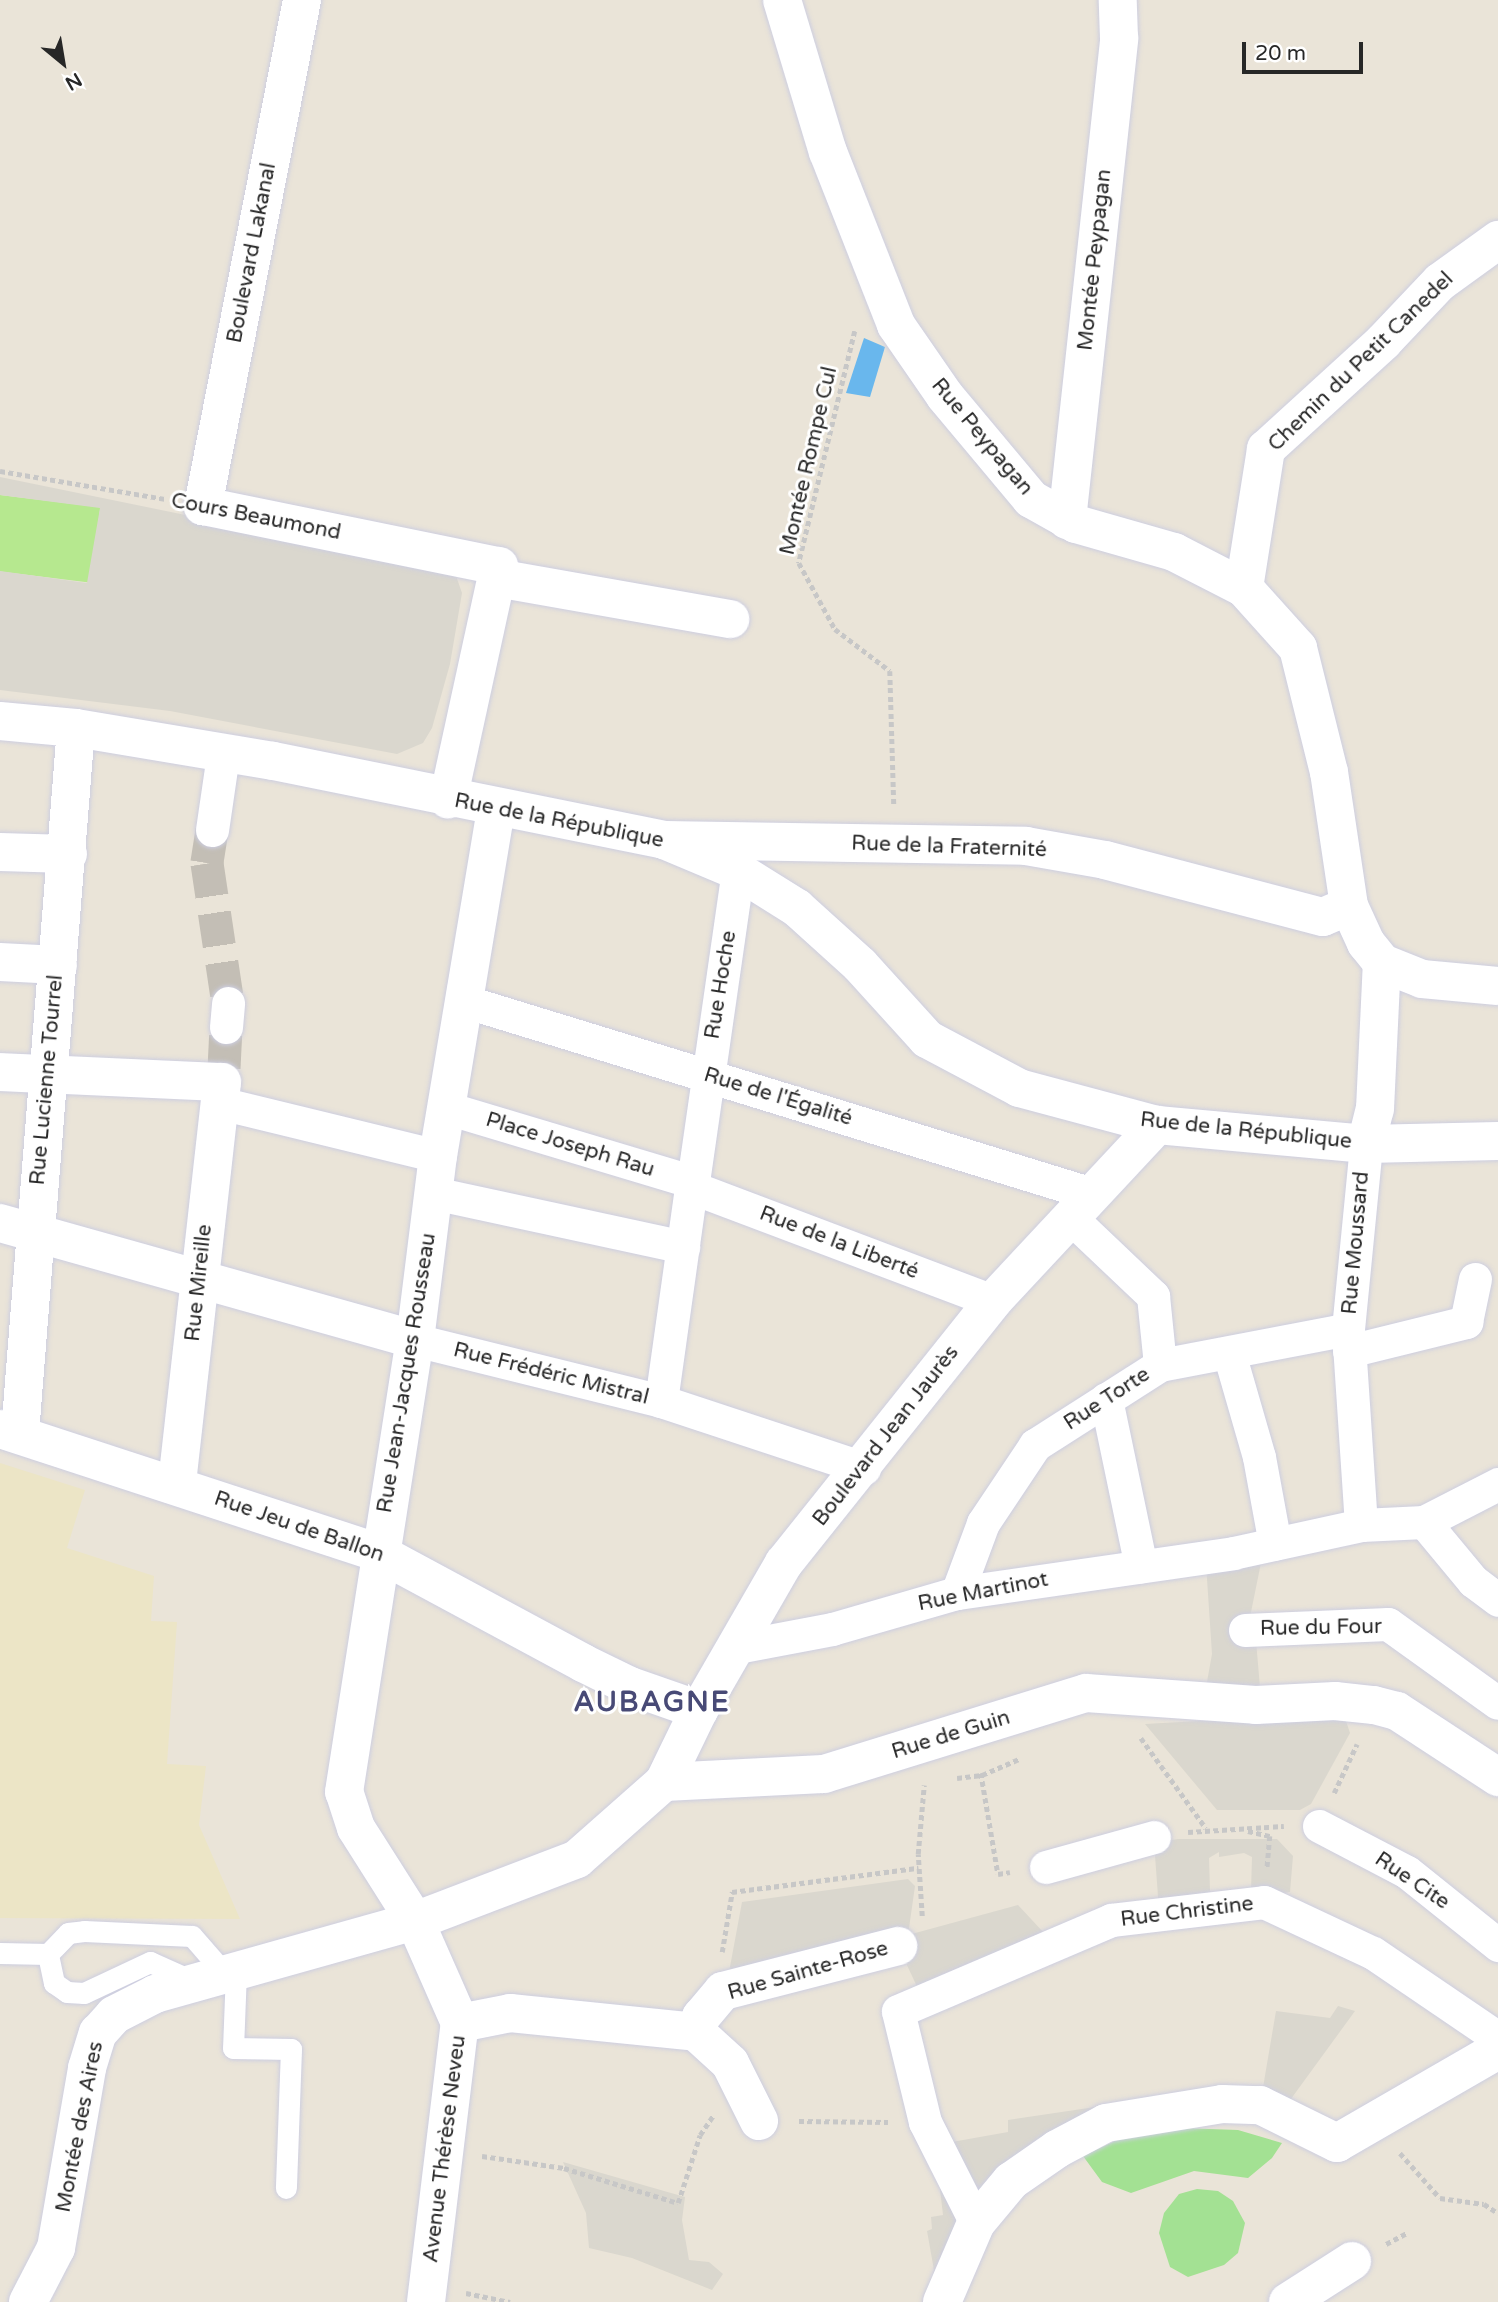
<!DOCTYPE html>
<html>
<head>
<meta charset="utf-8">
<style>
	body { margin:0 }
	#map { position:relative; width:1498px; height:2302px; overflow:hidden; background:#eae4d8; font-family:"Varela Round",sans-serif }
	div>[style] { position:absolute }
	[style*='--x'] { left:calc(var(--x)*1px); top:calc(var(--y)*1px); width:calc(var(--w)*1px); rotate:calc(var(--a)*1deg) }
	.education>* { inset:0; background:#ece5c6 }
	.green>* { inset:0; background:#a3e193 }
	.pitch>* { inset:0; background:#b6e88f; transform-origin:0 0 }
	.plaza>* { inset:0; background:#dad7ce }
	.water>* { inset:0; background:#69b7ed }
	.pedestrian-tunnel>* { height:33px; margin-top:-16.5px; transform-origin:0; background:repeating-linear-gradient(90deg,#c3beb5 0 33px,transparent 0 50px) }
	.path>* { height:4.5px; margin-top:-2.25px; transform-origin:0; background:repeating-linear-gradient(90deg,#c7c7c7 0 5px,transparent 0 8.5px) }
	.roads { filter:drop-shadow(0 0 2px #cdcee0) drop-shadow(0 0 2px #cdcee0) }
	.service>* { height:21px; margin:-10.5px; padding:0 10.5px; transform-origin:10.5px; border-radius:10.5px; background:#fff }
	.pedestrian>* { height:33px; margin:-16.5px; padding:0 16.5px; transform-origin:16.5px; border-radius:16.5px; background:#fff }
	.minor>* { height:38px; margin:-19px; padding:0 19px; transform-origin:19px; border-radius:19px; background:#fff }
	.secondary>* { height:38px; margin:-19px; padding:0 19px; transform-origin:19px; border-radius:19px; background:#fff }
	span { translate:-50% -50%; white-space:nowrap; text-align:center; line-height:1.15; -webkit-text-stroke:6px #fff; paint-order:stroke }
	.street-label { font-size:21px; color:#272727 }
	.district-label { font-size:28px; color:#484a76; font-weight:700; letter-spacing:2px }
	.north { position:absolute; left:28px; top:28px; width:70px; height:70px; -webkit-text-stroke:5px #fff; paint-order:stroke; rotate:150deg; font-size:19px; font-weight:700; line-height:28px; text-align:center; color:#272727 }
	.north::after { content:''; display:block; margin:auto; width:24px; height:32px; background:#272727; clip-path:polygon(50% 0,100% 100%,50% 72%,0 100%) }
	.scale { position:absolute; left:1242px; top:42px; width:121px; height:32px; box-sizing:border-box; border:4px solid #272727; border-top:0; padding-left:9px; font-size:21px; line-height:24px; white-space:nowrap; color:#272727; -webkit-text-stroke:5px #fff; paint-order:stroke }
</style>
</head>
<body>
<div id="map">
	<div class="education">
		<i style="clip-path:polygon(0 1463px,85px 1490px,67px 1548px,154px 1576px,151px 1621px,177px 1622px,167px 1764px,206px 1766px,199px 1825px,240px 1919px,0 1918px)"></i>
	</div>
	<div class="green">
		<i style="clip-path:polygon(1180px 2128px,1238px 2130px,1282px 2143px,1272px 2158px,1248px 2178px,1194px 2171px,1131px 2193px,1102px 2182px,1083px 2156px,1117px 2140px)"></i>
		<i style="clip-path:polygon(1197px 2189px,1218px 2191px,1233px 2201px,1245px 2223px,1238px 2253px,1224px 2265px,1188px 2277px,1170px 2267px,1159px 2233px,1164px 2213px,1179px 2194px)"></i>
	</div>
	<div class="pitch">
		<i style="left:0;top:495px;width:101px;height:76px;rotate:7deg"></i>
	</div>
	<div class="plaza">
		<i style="clip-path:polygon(0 477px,454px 570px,462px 593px,450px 664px,432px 728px,423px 743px,397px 754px,170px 711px,0 690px,0 571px,87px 583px,100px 508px,0 495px)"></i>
		<i style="clip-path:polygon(1263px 1553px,1250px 1617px,1255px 1629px,1261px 1699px,1205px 1693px,1212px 1654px,1206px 1564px)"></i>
		<i style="clip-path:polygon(1329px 1714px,1345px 1718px,1350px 1733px,1311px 1804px,1300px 1810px,1217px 1810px,1145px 1724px)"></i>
		<i style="clip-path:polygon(evenodd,1179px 1839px,1277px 1839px,1293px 1856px,1290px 1892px,1159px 1910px,1154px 1842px,1179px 1839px,1219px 1852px,1219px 1857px,1244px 1853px,1252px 1857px,1251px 1891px,1213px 1894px,1210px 1891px,1209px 1858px,1219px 1852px)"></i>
		<i style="clip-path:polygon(908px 1879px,915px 1886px,908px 1935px,1018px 1905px,1045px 1934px,920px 1993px,898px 1946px,727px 1983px,742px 1902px)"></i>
		<i style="clip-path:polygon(1338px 2006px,1355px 2011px,1288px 2103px,1260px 2105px,1276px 2011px,1330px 2018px)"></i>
		<i style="clip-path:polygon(1102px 2106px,1057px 2149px,930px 2286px,934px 2270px,927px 2231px,932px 2229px,931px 2217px,943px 2215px,935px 2145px,1008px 2132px,1008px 2120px)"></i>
		<i style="clip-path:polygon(563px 2162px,685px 2197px,682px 2220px,689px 2260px,709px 2262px,723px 2274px,712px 2290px,632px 2258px,589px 2248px,586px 2213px)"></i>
	</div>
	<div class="water">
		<i style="clip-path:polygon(864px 338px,885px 347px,870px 397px,846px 393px)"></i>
	</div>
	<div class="pedestrian-tunnel">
		<i style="--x:212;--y:830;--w:33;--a:99"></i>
		<i style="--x:207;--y:863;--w:142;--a:81.5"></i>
		<i style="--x:224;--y:1068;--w:41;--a:-87.2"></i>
	</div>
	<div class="path">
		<i style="--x:855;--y:331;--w:239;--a:103.6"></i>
		<i style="--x:799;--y:563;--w:75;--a:61.4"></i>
		<i style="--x:835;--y:629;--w:69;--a:37.4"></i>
		<i style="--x:890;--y:671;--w:133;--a:88.3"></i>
		<i style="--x:0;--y:471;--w:167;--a:9.6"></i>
		<i style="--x:1141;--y:1738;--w:111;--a:54.2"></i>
		<i style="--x:981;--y:1773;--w:102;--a:80.4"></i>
		<i style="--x:998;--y:1874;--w:12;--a:-9"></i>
		<i style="--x:957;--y:1778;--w:25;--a:-7"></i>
		<i style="--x:982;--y:1775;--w:40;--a:-23.4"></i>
		<i style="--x:1334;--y:1793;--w:54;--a:-64.9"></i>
		<i style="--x:1248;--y:1831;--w:23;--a:13"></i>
		<i style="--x:1270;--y:1836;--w:32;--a:95"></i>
		<i style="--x:1188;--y:1832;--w:96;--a:-3.6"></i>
		<i style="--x:922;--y:1916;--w:62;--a:-93.7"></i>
		<i style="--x:918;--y:1854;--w:69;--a:-85"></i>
		<i style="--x:722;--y:1952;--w:61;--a:-80.5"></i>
		<i style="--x:732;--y:1892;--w:188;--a:-7.4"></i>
		<i style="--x:799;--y:2121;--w:89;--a:0.6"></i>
		<i style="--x:1400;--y:2153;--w:60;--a:48.4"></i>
		<i style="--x:1440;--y:2198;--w:44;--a:7.8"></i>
		<i style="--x:1484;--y:2204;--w:17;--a:33"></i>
		<i style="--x:482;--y:2156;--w:83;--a:8.3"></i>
		<i style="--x:564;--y:2168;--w:119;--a:17.1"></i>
		<i style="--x:678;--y:2203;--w:71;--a:-72.1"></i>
		<i style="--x:700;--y:2135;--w:23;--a:-56"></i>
		<i style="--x:1386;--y:2244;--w:24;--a:-28"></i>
		<i style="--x:466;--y:2293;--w:45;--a:11.6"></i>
	</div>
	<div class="roads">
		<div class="service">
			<i style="--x:0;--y:1953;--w:48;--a:1.2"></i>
			<i style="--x:236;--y:1971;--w:77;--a:92.2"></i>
			<i style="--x:233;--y:2048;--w:58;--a:1"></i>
			<i style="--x:291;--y:2049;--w:139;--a:92.1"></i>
			<i style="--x:195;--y:1982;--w:49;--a:-156"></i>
			<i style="--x:150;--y:1962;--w:73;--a:154.8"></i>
			<i style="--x:84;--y:1993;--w:17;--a:-177"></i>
			<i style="--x:67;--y:1992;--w:16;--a:-145"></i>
			<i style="--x:54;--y:1983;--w:30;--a:-102"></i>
			<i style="--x:48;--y:1954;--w:29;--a:-46"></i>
			<i style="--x:68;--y:1933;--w:16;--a:-7"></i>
			<i style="--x:84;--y:1931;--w:108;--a:2.7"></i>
			<i style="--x:192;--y:1936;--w:50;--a:49"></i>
		</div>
		<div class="pedestrian">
			<i style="--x:212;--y:830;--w:76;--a:-81.7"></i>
			<i style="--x:464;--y:1001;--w:657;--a:17.08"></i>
			<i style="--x:226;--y:1027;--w:24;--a:-85"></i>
			<i style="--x:220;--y:1103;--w:224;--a:13.7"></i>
			<i style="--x:447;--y:1108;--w:257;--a:16.7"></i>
			<i style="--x:693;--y:1182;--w:5;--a:112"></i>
			<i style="--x:691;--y:1187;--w:323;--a:20.7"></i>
			<i style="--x:693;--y:1182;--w:314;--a:-81.8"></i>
			<i style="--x:434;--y:1193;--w:255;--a:12.2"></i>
			<i style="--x:1072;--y:1219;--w:112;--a:43.5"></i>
			<i style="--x:1153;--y:1296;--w:69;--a:84.2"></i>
			<i style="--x:415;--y:1340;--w:253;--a:13.9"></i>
			<i style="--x:661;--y:1401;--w:214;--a:18.3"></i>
			<i style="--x:1349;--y:1351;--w:121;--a:-13.9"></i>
			<i style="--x:1466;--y:1322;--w:44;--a:-78.2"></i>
			<i style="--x:1229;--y:1353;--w:108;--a:73.9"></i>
			<i style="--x:1259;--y:1457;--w:88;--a:79.6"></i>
			<i style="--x:1106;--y:1399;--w:171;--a:78.2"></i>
			<i style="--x:661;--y:1401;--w:216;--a:-82"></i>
			<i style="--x:1424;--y:1522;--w:77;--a:50.3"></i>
			<i style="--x:1473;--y:1581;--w:31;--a:37"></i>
			<i style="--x:1361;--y:1525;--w:196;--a:-93.8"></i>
			<i style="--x:1348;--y:1329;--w:186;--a:-84.4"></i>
			<i style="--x:957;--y:1593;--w:75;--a:-69.6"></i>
			<i style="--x:983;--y:1523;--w:94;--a:-56.3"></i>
			<i style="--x:1035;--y:1445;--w:148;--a:-32.6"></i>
			<i style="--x:1160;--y:1365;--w:191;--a:-10.8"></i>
			<i style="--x:1245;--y:1630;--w:143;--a:-2.4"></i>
			<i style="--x:1388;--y:1624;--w:135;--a:35.7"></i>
			<i style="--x:737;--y:1647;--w:97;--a:-10.7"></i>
			<i style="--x:832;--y:1629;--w:130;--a:-16.1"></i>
			<i style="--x:957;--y:1593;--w:279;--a:-8.2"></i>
			<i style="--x:1233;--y:1553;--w:131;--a:-12.3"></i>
			<i style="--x:1361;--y:1525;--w:63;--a:-2.7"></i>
			<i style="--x:1424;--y:1522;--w:83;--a:-27.2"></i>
			<i style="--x:1319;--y:1826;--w:99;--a:27.6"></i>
			<i style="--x:1407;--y:1872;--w:117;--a:38.7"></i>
			<i style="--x:1046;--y:1867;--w:112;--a:-15.5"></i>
			<i style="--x:976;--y:2223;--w:113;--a:-116.8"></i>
			<i style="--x:925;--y:2122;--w:114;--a:-103.7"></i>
			<i style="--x:898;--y:2011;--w:232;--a:-23.1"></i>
			<i style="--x:1111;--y:1920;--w:154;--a:-6.7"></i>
			<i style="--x:1264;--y:1902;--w:120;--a:25.1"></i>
			<i style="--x:1373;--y:1953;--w:151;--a:34.2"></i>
		</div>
		<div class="minor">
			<i style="--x:302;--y:0;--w:516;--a:101.07"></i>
			<i style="--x:203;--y:506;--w:302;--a:11.5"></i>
			<i style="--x:499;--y:566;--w:239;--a:102.3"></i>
			<i style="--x:782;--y:0;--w:159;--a:73.2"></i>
			<i style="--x:828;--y:152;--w:186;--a:68.5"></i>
			<i style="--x:896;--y:325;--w:86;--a:55.4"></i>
			<i style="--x:945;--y:396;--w:134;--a:50.1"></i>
			<i style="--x:1031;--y:499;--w:51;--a:29.1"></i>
			<i style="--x:1076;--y:524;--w:102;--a:15.9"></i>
			<i style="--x:1174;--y:552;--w:79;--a:27.2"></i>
			<i style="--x:1244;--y:588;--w:81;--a:48"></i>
			<i style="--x:1298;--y:648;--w:128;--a:76"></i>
			<i style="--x:1329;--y:772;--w:135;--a:81.5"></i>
			<i style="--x:1349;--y:906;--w:41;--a:65.3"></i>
			<i style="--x:1366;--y:943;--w:26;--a:51"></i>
			<i style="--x:1382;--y:963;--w:43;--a:21.8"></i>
			<i style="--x:1422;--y:979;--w:76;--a:5.3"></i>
			<i style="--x:1067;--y:520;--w:485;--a:-83.8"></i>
			<i style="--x:1119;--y:38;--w:38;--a:-92"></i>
			<i style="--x:497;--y:578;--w:237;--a:10"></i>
			<i style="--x:1244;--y:588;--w:141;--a:-81"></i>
			<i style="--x:1266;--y:449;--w:159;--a:-42.4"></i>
			<i style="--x:1383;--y:342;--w:83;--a:-46.5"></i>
			<i style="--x:1440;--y:282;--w:72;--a:-35.9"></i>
			<i style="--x:664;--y:840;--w:362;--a:0.9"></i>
			<i style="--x:1026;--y:846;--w:80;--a:10"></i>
			<i style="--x:1105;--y:860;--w:225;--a:14.7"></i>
			<i style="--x:1323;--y:917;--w:28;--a:-23"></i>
			<i style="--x:0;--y:852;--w:68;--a:1.7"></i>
			<i style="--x:0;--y:962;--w:58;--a:3"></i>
			<i style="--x:0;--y:1072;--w:222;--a:2.6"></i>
			<i style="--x:222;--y:1082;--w:405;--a:96.4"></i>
			<i style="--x:1366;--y:1144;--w:36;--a:-76"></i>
			<i style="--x:1375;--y:1109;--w:146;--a:-87.3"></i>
			<i style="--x:0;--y:1223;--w:431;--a:15.7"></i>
			<i style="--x:0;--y:1429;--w:399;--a:18.1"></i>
			<i style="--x:379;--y:1553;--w:232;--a:28.3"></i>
			<i style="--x:583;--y:1663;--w:52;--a:26.1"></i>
			<i style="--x:630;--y:1686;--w:73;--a:19.2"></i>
			<i style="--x:20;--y:1433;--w:707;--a:-85.46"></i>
			<i style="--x:664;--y:1782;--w:160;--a:-2.9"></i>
			<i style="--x:824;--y:1774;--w:274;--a:-17.2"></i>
			<i style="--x:1086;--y:1693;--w:170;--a:4"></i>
			<i style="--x:1256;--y:1705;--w:79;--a:-2.9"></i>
			<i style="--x:1335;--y:1701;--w:39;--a:6"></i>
			<i style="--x:1374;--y:1705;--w:24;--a:15"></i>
			<i style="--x:1397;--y:1711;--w:121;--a:33.2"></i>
			<i style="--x:460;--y:2023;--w:51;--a:-11.3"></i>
			<i style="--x:510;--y:2013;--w:187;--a:5.8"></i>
			<i style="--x:696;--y:2032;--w:46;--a:42.4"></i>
			<i style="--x:730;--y:2063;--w:65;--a:63.4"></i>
			<i style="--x:696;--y:2032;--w:16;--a:-72"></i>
			<i style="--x:701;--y:2017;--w:34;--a:-50"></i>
			<i style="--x:723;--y:1991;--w:181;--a:-14.4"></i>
			<i style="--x:28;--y:2302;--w:61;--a:-62.6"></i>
			<i style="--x:56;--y:2248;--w:183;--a:-80.2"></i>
			<i style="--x:87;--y:2068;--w:37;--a:-73"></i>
			<i style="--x:98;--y:2033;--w:24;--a:-48"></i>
			<i style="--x:114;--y:2015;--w:46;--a:-27.1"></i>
			<i style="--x:155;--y:1994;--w:270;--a:-15.7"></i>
			<i style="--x:415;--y:1921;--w:173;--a:-20.9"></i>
			<i style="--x:577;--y:1859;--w:116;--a:-41.5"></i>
			<i style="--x:664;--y:1782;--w:80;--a:-64.1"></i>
			<i style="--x:699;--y:1710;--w:170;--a:-60"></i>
			<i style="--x:784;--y:1563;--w:335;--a:-51.4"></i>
			<i style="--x:993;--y:1301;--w:241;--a:-47"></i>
			<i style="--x:426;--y:2302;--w:281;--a:-83.1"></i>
			<i style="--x:460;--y:2023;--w:111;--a:-113.8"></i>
			<i style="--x:415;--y:1921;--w:110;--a:-122.4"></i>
			<i style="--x:356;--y:1828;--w:38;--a:-108"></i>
			<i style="--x:344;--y:1792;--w:458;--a:-81.1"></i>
			<i style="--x:415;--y:1340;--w:185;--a:-82.9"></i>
			<i style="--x:438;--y:1156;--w:352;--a:-80.5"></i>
			<i style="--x:942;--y:2302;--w:86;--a:-66.7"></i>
			<i style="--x:976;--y:2223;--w:55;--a:-50.2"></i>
			<i style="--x:1011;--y:2181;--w:56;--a:-34.8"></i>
			<i style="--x:1057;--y:2149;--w:55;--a:-28"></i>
			<i style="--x:1106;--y:2123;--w:118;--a:-9.3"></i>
			<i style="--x:1222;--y:2104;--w:38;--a:2"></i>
			<i style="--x:1260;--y:2105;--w:86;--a:26.3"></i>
			<i style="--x:1337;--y:2143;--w:186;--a:-30"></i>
			<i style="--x:1288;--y:2302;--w:76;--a:-32.6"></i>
		</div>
		<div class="secondary">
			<i style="--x:0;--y:721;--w:76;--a:5.3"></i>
			<i style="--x:76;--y:728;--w:200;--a:9.5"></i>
			<i style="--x:273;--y:761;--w:399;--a:11.4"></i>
			<i style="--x:664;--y:840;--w:80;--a:22.7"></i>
			<i style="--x:738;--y:871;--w:70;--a:32.1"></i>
			<i style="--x:797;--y:908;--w:85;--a:42.1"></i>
			<i style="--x:860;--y:965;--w:100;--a:47.8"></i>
			<i style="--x:927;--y:1039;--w:104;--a:28"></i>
			<i style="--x:1019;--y:1088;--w:143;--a:15"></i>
			<i style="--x:1157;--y:1125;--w:210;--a:5.2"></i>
			<i style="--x:1366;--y:1144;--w:132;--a:-1.3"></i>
		</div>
	</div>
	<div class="street-label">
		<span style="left:252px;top:253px;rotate:-79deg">Boulevard Lakanal</span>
		<span style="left:1095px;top:260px;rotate:-84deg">Montée Peypagan</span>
		<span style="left:1361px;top:362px;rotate:-44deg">Chemin du Petit Canedel</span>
		<span style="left:982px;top:437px;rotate:50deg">Rue Peypagan</span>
		<span style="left:809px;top:461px;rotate:-77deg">Montée Rompe Cul</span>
		<span style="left:256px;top:517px;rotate:11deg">Cours Beaumond</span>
		<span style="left:559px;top:821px;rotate:11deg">Rue de la République</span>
		<span style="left:949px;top:847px;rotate:2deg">Rue de la Fraternité</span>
		<span style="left:721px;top:985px;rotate:-81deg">Rue Hoche</span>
		<span style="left:47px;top:1080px;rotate:-85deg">Rue Lucienne Tourrel</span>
		<span style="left:778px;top:1097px;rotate:17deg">Rue de l'Égalité</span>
		<span style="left:1246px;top:1131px;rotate:6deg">Rue de la République</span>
		<span style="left:570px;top:1145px;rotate:17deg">Place Joseph Rau</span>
		<span style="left:839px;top:1243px;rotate:21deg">Rue de la Liberté</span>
		<span style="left:1356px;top:1243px;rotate:-85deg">Rue Moussard</span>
		<span style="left:199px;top:1283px;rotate:-84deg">Rue Mireille</span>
		<span style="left:407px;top:1373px;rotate:-81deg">Rue Jean-Jacques Rousseau</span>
		<span style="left:551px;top:1374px;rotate:14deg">Rue Frédéric Mistral</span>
		<span style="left:1107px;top:1399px;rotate:-33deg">Rue Torte</span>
		<span style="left:886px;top:1436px;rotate:-52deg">Boulevard Jean Jaurès</span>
		<span style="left:299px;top:1527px;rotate:19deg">Rue Jeu de Ballon</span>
		<span style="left:983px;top:1592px;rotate:-11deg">Rue Martinot</span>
		<span style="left:1321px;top:1628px;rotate:-1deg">Rue du Four</span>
		<span style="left:951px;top:1735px;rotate:-17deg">Rue de Guin</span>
		<span style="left:1412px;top:1881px;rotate:34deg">Rue Cite</span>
		<span style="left:1187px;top:1912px;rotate:-7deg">Rue Christine</span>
		<span style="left:808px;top:1971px;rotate:-16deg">Rue Sainte-Rose</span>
		<span style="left:80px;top:2127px;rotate:-79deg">Montée des Aires</span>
		<span style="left:445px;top:2149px;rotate:-83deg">Avenue Thérèse Neveu</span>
	</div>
	<div class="district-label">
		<span style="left:652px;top:1702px">AUBAGNE</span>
	</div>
	<div class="north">N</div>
	<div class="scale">20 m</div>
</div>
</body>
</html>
